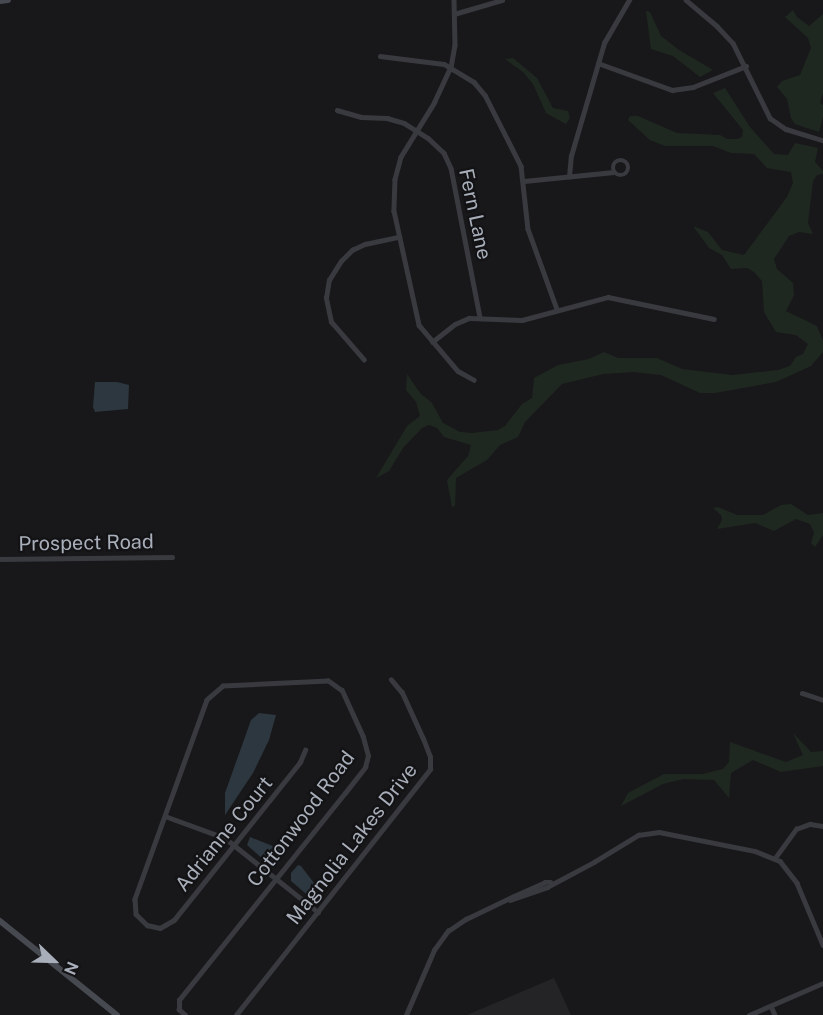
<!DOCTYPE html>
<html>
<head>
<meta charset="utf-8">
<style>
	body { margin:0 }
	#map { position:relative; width:823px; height:1015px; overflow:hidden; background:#18181a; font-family:"Public Sans",sans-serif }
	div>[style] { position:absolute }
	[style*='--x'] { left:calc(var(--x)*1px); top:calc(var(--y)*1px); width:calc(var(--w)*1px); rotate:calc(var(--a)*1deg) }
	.built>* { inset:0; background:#242427 }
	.green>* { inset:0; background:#1f2820 }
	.water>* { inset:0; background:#2d373f }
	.minor>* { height:4.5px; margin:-2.25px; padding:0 2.25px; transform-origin:2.25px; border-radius:2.25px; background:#383a3f }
	.minor>.ring { margin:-2.25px; padding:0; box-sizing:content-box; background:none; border:4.5px solid #383a3f; border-radius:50% }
	.secondary>* { height:6px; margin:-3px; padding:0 3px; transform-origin:3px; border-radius:3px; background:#46494f }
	span { translate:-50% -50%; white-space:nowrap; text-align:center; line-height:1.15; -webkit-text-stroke:4.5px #131315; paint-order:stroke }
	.street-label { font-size:20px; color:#a9afba }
	.north { position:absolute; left:24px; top:931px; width:60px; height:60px; -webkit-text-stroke:4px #131315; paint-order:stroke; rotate:113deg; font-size:16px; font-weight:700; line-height:24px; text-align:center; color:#a9afba }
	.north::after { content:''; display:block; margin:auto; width:21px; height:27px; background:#a9afba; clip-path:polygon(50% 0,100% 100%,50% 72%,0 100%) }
</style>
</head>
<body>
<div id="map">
	<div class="built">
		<i style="clip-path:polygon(554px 978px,571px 1015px,466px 1015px,467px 1015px)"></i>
	</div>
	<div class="green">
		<i style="clip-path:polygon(793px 10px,797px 17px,809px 26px,823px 14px,823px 93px,820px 103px,823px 105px,823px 116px,819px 132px,795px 124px,791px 118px,787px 99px,777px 87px,782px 81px,800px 75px,811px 48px,808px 38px,785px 17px)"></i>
		<i style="clip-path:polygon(646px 11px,650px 12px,661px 36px,679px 50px,713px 70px,700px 77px,673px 56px,651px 49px)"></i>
		<i style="clip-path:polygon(513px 58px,537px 78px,553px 108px,568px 111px,570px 118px,566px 124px,546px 113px,533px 84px,523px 72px,505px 59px)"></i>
		<i style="clip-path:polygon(725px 88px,750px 127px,774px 154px,788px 155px,795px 143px,818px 148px,815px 162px,823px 171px,823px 174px,817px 175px,813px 181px,808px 223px,813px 234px,799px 232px,789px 236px,774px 259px,777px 269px,793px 283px,794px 295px,786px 311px,817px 326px,823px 341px,823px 352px,811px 366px,776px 382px,715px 393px,700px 393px,661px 375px,634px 372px,603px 374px,562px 384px,525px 422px,518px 437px,500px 445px,487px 460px,456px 478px,455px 506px,452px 507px,447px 480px,468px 456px,471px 445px,444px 437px,437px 428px,429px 425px,422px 428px,403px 448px,389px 471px,376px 478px,407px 426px,420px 416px,416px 402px,406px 390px,407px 374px,420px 393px,432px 403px,443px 423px,460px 432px,472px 433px,498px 430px,505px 426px,522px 404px,532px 398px,534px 378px,558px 365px,589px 359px,604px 352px,618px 358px,657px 358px,682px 369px,732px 375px,778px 370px,790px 366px,796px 357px,803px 354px,808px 344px,796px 335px,776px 332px,764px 312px,762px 281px,754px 272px,747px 268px,731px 269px,722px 255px,709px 248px,693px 226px,708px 232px,722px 250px,744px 255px,787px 197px,793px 183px,791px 172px,767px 168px,754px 154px,731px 153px,713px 146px,665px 146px,650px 140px,628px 120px,630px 116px,638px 116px,677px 133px,720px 135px,727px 139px,738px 139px,742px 137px,743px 130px,713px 93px)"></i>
		<i style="clip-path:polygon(791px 504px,808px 515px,823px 513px,823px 535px,815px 547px,811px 543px,814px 533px,810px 524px,796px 519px,774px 531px,755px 523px,717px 529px,722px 520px,721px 515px,713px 508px,718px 507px,737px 515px,763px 515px,781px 505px)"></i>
		<i style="clip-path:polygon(793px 733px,811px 752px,823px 751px,823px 766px,781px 772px,753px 760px,731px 773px,729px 798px,714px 780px,683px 779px,663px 784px,621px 806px,628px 793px,664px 774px,703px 774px,723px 769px,729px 762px,730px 742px,786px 762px,803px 755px)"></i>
	</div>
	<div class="water">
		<i style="clip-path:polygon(95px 382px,117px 382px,129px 385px,128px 409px,95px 412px,93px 407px)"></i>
		<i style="clip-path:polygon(259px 713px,276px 715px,269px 740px,253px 773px,225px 815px,225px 793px,251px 720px)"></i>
		<i style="clip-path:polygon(250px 837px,285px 851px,277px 865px,271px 866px,247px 845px)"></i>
		<i style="clip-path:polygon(301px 866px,320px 891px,319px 899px,312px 899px,291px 881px,291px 873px,298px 865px)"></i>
	</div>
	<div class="minor">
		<i style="--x:454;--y:0;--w:45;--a:88.7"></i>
		<i style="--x:455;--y:45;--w:22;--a:100"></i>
		<i style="--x:451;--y:67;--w:38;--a:115"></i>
		<i style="--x:435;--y:102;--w:65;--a:121.7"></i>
		<i style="--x:401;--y:157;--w:23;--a:105"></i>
		<i style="--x:395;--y:179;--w:32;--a:92"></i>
		<i style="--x:394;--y:211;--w:117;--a:77.6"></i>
		<i style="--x:419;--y:325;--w:60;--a:49.7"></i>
		<i style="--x:458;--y:371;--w:18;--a:29"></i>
		<i style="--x:686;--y:0;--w:40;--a:40"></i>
		<i style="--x:717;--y:26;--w:23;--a:47"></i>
		<i style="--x:733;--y:43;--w:84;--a:63.7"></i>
		<i style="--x:770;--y:118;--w:19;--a:35"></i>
		<i style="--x:786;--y:129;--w:39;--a:17"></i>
		<i style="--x:454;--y:14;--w:50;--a:-16.3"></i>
		<i style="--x:380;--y:56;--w:64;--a:7.1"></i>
		<i style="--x:444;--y:64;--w:35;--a:31"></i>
		<i style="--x:474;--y:82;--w:17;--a:50"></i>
		<i style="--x:485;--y:95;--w:80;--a:63.1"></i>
		<i style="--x:521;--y:166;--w:63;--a:83.7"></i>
		<i style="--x:528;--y:229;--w:85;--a:70.1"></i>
		<i style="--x:598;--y:63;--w:79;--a:20"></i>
		<i style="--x:672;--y:90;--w:21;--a:-8"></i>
		<i style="--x:693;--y:87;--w:57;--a:-21.6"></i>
		<i style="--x:337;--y:110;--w:25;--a:16"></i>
		<i style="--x:361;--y:117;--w:26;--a:2"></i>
		<i style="--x:387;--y:118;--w:18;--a:16"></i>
		<i style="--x:404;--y:123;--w:28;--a:32"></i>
		<i style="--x:428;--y:138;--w:22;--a:43"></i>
		<i style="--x:444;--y:153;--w:17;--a:65"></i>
		<i style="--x:451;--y:168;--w:152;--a:79"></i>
		<i class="ring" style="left:613px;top:160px;width:11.5px;height:11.5px"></i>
		<i style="--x:569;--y:177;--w:21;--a:-85"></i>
		<i style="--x:571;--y:156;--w:118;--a:-73.7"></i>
		<i style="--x:604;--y:43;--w:50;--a:-59.8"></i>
		<i style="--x:524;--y:181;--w:90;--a:-5.7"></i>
		<i style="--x:432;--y:342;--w:29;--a:-38"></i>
		<i style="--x:455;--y:324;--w:15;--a:-23"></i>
		<i style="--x:469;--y:318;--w:53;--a:2.2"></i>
		<i style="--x:522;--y:320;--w:89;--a:-15"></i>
		<i style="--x:608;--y:297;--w:108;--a:11.7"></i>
		<i style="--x:364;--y:360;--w:50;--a:-131"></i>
		<i style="--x:331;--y:322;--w:25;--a:-102"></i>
		<i style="--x:326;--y:298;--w:18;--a:-81"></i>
		<i style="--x:329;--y:280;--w:22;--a:-58"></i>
		<i style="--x:341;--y:261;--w:16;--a:-45"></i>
		<i style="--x:352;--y:250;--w:14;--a:-25"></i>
		<i style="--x:365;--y:244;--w:35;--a:-12"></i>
		<i style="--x:0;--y:559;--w:172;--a:-0.7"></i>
		<i style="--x:802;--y:693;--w:22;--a:18"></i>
		<i style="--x:165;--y:816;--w:64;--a:20.1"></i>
		<i style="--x:225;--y:838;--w:119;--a:38.5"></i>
		<i style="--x:775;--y:858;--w:36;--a:-54"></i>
		<i style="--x:796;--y:829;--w:15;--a:-20"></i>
		<i style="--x:810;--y:824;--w:13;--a:9"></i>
		<i style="--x:510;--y:900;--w:39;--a:-19"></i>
		<i style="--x:547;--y:887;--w:53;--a:-28"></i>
		<i style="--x:594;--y:862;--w:52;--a:-31.5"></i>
		<i style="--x:638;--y:835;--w:21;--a:-8"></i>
		<i style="--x:659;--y:832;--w:98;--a:11.2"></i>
		<i style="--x:755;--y:851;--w:27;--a:22"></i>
		<i style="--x:780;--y:861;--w:28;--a:52"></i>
		<i style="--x:797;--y:883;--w:67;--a:67.2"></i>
		<i style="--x:771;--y:1006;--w:10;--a:66"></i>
		<i style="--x:185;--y:1015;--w:8;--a:-140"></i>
		<i style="--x:179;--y:1010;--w:10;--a:-90"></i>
		<i style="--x:179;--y:1000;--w:265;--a:-51.3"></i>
		<i style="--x:345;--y:793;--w:33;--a:-52"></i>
		<i style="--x:365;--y:767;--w:11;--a:-75"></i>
		<i style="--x:368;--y:756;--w:20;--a:-105"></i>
		<i style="--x:363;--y:737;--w:51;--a:-114.5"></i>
		<i style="--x:342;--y:691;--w:17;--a:-144"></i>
		<i style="--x:328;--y:681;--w:105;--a:177.3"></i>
		<i style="--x:223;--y:686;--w:21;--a:139"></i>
		<i style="--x:207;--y:700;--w:212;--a:109.9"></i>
		<i style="--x:135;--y:899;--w:15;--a:86"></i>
		<i style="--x:136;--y:914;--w:16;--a:45"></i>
		<i style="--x:147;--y:925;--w:13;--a:13"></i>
		<i style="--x:160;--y:928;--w:16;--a:-30"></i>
		<i style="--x:174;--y:920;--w:202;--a:-51.4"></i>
		<i style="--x:300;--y:762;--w:13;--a:-67"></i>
		<i style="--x:236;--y:1015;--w:313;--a:-51.7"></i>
		<i style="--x:430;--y:769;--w:12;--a:-90"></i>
		<i style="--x:430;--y:757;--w:19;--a:-111"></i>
		<i style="--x:423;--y:739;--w:51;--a:-114.5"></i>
		<i style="--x:402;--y:693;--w:17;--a:-130"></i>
		<i style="--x:406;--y:1015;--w:71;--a:-66.7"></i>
		<i style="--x:434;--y:950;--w:24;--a:-54"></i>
		<i style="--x:448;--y:931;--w:22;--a:-34"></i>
		<i style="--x:466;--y:919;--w:53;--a:-25.6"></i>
		<i style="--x:514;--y:896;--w:34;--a:-24"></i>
		<i style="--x:545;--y:882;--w:6;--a:0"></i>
		<i style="--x:749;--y:1015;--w:81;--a:-23.4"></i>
	</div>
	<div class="secondary">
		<i style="--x:0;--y:1;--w:8;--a:-7"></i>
		<i style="--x:0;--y:921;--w:150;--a:38.8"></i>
	</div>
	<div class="street-label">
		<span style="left:475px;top:214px;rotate:78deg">Fern Lane</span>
		<span style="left:86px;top:543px;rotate:-1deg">Prospect Road</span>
		<span style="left:301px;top:819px;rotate:-53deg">Cottonwood Road</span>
		<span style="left:224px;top:834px;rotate:-51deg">Adrianne Court</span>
		<span style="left:352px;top:844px;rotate:-52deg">Magnolia Lakes Drive</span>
	</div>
	<div class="north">N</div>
</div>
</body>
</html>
